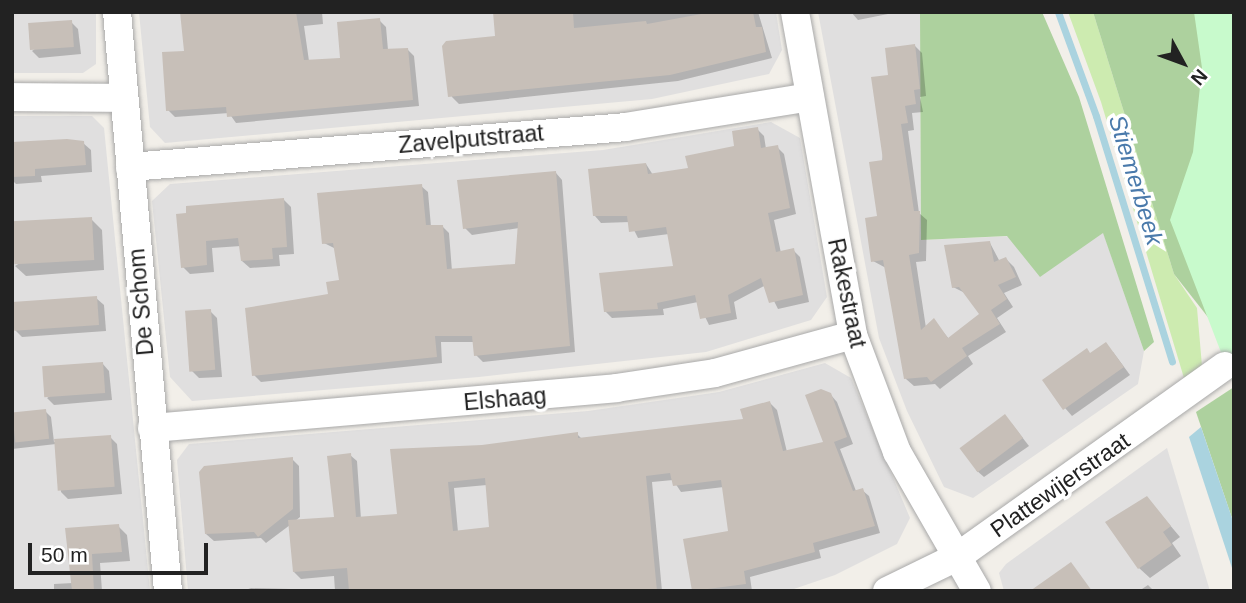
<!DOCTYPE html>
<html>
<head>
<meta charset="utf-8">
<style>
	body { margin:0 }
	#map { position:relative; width:1246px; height:603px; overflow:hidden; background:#f2efe9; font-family:Arial,sans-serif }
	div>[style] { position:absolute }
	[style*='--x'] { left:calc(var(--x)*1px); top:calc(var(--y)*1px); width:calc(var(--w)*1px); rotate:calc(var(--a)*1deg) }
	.residential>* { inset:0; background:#e0dfdf }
	.grass>* { inset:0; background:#cdebb0 }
	.forest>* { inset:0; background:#add19e }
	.park>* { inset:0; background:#c8facc }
	.water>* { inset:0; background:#aad3df }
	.shadow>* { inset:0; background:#0003 }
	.stream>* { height:7px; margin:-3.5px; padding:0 3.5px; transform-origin:3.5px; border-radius:3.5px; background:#aad3df }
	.building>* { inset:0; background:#c7bfb8; transform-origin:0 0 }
	.roads { filter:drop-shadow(0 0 2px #a9a9a9) drop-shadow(0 0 2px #a9a9a9) }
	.street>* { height:28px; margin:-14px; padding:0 14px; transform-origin:14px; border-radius:14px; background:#fff }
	span { translate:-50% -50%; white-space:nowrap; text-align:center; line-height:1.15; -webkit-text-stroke:7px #fff; paint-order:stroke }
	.street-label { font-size:23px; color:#222 }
	.water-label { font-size:24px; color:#4a7aab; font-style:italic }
	.frame { position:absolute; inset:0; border:14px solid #222; pointer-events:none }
	.north { position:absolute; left:1148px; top:28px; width:70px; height:70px; -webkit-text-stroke:5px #fff; paint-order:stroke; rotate:131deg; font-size:19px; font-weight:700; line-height:28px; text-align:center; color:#222 }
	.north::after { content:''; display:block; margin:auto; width:24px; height:32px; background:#222; clip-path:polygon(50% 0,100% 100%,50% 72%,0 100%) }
	.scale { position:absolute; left:28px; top:543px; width:180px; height:32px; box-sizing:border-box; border:4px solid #222; border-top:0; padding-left:9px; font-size:21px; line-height:24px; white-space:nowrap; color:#222; -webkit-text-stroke:5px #fff; paint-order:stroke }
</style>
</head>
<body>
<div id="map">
	<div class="residential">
		<i style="clip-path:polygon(12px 12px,96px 12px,96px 64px,83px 73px,12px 73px)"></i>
		<i style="clip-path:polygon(139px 12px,776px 12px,782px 50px,769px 74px,652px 99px,165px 143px,150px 127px)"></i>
		<i style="clip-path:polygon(818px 12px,920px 12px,921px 240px,1103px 232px,1144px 351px,1138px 384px,973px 498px,944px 487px,907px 411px,879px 338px)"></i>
		<i style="clip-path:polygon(12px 116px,92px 116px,104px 128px,150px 591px,12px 591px)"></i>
		<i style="clip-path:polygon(771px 122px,800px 138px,827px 297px,811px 320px,706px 352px,479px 377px,192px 401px,170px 377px,152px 201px,170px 184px,603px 150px)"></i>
		<i style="clip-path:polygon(825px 363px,851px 378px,910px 518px,897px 544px,835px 575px,788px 591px,188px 591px,177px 460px,189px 444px,588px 411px,719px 392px)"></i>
		<i style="clip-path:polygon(1167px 448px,1210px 591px,1004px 591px,999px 573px,1006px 564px)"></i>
	</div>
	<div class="grass">
		<i style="clip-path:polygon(1068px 12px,1093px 12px,1174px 274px,1197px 308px,1202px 366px,1184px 378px,1101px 102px)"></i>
	</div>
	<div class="forest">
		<i style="clip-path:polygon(920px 12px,1042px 12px,1079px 97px,1154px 342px,1144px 351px,1103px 233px,1040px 277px,1007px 236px,921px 240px)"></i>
		<i style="clip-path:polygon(1093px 12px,1234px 12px,1233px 349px,1174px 274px)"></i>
		<i style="clip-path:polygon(1234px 387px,1234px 524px,1196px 412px)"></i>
	</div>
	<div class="park">
		<i style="clip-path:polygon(1194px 12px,1234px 12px,1234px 386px,1170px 220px,1193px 152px,1202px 68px)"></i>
	</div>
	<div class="water">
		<i style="clip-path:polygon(1201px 427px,1234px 524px,1234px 574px,1189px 437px)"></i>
	</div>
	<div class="shadow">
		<i style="clip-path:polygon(182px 12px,322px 12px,323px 24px,304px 26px,309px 61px,342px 60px,379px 20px,386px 27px,388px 50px,407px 49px,414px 56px,419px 106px,236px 123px,229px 113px,175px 117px,168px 110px,186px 52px)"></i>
		<i style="clip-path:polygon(495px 12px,758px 12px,772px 58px,678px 81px,459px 104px,452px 97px,444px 46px,497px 38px)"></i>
		<i style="clip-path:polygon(851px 12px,893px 12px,893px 13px,858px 20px)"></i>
		<i style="clip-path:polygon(71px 22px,78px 29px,81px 54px,39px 58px,32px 51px)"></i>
		<i style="clip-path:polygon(914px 45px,922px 53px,926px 96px,920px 97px,923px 112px,912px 113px,914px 130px,908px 131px,919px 213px,927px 220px,926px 261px,916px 262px,926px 328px,934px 321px,949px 339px,981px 314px,967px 294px,953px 287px,990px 243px,1000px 262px,1006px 259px,1014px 267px,1022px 285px,1004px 293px,1013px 307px,997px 318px,1006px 332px,968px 356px,973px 364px,940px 389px,935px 384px,914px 386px,906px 379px,886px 268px,873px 261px,890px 76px)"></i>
		<i style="clip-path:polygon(757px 129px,764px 136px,766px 149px,777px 147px,784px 154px,796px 214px,774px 220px,781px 253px,793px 250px,800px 257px,809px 302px,778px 309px,766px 285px,734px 302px,737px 319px,709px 325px,698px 302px,663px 309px,664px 315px,612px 318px,605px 311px,675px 267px,669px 234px,638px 238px,630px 222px,601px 223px,595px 216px,646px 164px,653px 175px,690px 170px,736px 148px)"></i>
		<i style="clip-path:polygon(83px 143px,91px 150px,92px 172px,41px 176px,42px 182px,16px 184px,12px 180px,12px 144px)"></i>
		<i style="clip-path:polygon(556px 173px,562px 180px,575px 352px,483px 362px,476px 355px,474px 342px,441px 342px,442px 363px,261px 382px,254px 375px,341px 282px,336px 249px,324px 243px,421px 186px,428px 192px,431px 227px,442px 226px,449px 233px,452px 271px,516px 266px,519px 228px,472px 235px,465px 228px)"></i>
		<i style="clip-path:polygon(283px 199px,291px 207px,294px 254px,279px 255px,280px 266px,250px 268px,242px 261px,241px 246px,212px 248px,214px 272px,190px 274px,183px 267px,188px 215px)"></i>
		<i style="clip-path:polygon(91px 219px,102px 230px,104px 270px,26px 276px,15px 266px)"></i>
		<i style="clip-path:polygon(96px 298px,104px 305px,106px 331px,22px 337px,15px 330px)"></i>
		<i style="clip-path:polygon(210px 311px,217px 318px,222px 377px,199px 378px,192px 371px)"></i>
		<i style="clip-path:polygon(1113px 352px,1130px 375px,1072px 416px,1065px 408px,1091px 354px)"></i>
		<i style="clip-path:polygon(102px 363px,109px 371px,112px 400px,54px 405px,47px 398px)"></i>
		<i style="clip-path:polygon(evenodd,830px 394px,837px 402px,853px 444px,840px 449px,856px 491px,862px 490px,869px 496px,880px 533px,819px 550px,821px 558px,750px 577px,752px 591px,694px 591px,685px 540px,730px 532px,724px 487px,681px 492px,673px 480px,652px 482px,662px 591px,335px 591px,334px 576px,301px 579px,294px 572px,290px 525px,266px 543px,261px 538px,214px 541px,206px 534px,292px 459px,299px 466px,300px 517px,294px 522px,336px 519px,350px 455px,357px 461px,361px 519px,399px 516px,483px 446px,577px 434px,583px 440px,745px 420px,770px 403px,777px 410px,787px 452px,826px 443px,830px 394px,487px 485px,491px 529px,458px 532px,454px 488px,487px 485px)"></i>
		<i style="clip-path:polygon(45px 411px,51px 417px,54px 442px,110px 437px,117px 444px,122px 494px,68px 499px,61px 492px,56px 444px,12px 449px,12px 414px)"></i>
		<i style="clip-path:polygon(1012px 424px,1029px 446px,984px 477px,976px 470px)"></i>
		<i style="clip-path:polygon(1147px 498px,1180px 537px,1172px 543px,1181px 556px,1150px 578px,1139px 568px)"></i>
		<i style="clip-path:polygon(118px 526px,127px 535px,130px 561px,100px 563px,102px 591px,54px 591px,54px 584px,73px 583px,67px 529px)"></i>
		<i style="clip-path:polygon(1148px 585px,1154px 591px,1139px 591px)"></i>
		<i style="clip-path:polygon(251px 588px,291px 589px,293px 591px,243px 591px)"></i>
	</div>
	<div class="stream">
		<i style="--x:1058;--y:12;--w:111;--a:69.9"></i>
		<i style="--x:1096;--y:116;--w:257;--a:72.8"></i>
	</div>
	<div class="building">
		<i style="clip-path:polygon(180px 12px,296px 12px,304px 60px,340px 58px,337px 22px,380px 18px,383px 49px,408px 48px,413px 100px,227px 117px,226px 107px,166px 111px,162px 52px,184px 51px)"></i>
		<i style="clip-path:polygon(493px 12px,573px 12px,574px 28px,646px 21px,647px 24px,712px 12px,753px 12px,756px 27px,762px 27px,766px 52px,670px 75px,448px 97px,442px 46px,446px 41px,495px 36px)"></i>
		<i style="left:72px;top:20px;width:27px;height:44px;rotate:86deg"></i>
		<i style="clip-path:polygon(915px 44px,920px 89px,914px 90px,916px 104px,905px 106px,908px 123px,901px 124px,914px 211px,920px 211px,919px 253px,909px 255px,921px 330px,934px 318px,948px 338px,979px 314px,959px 287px,952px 288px,944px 245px,990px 241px,994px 262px,1006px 257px,1016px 277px,998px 285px,1007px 299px,991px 310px,1000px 324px,962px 348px,967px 356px,931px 382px,927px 377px,904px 379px,883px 260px,871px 262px,865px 218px,877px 216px,869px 162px,883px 160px,871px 77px,888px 75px,885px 48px)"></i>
		<i style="clip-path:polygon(758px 127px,761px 148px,778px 145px,790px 208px,768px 213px,776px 252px,794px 248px,803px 295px,769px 303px,761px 278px,728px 295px,731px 313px,700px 319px,695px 295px,657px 303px,658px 309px,604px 312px,599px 273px,673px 266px,666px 227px,629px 232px,627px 216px,593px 216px,588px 169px,646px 163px,648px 174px,688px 168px,685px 156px,734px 146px,732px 131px)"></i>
		<i style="clip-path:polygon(67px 139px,84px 141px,86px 165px,35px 169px,35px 176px,12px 177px,12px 142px)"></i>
		<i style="clip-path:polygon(556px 171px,570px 346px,474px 356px,472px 336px,435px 336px,437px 357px,252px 376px,245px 308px,328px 294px,326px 282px,339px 280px,333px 243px,322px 244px,317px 193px,422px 184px,426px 225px,443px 225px,447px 269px,515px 264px,518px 222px,463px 229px,457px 180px)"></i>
		<i style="clip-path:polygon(284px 198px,287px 247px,272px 248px,273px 259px,241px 261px,238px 238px,206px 241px,207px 265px,181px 268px,176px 214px,186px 213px,186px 206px)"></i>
		<i style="left:92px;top:217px;width:43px;height:80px;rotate:87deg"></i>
		<i style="left:97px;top:296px;width:29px;height:85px;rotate:86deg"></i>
		<i style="left:211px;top:309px;width:61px;height:26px;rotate:86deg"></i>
		<i style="clip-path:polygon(1106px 342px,1124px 367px,1063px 410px,1042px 380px,1087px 348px,1090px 353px)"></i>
		<i style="left:103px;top:362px;width:31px;height:61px;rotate:86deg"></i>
		<i style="clip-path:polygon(evenodd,821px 389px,831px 393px,847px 437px,834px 442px,853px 491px,863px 488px,875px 526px,813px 543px,815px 552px,744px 571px,746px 584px,692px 591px,683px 539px,728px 531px,721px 480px,673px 486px,670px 473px,646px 476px,657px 591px,349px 591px,347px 568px,293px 572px,288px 520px,334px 517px,327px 456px,351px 453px,356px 517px,397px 514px,390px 449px,482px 445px,578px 432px,578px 438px,743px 419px,740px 409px,770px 401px,783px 451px,823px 442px,805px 395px,821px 389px,485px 478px,489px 527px,453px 531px,448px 482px,485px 478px)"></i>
		<i style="left:46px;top:409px;width:30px;height:34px;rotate:84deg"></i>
		<i style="left:1005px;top:414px;width:30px;height:57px;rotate:53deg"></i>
		<i style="left:111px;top:435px;width:52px;height:57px;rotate:86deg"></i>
		<i style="clip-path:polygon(293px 457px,293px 509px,258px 537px,254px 532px,205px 534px,199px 472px,204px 466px)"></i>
		<i style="clip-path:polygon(1147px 496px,1171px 526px,1163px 532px,1172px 545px,1138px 569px,1105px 522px)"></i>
		<i style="clip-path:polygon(119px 524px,122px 552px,92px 554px,94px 591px,72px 591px,65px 528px)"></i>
		<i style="clip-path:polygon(1071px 562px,1092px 591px,1030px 591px)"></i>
	</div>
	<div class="roads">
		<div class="street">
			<i style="--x:117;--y:12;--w:581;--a:84.97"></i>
			<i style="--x:795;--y:12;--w:328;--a:79.8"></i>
			<i style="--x:853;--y:335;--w:125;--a:69.4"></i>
			<i style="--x:897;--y:452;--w:160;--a:60.1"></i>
			<i style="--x:12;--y:97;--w:112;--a:0.5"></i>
			<i style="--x:130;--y:167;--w:497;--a:-4.6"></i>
			<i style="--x:625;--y:127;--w:187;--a:-9.2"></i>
			<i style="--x:152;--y:428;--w:466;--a:-4.9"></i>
			<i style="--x:616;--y:388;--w:100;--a:-8.6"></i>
			<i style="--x:715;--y:373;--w:143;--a:-15.4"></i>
			<i style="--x:887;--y:591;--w:78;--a:-25.9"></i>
			<i style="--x:957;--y:557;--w:329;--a:-35.5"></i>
		</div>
	</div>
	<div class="street-label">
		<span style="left:471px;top:139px;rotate:-5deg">Zavelputstraat</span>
		<span style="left:847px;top:293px;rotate:78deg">Rakestraat</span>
		<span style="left:141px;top:302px;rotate:-95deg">De Schom</span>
		<span style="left:505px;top:399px;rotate:-5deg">Elshaag</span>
		<span style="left:1060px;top:485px;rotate:-35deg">Plattewijerstraat</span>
	</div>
	<div class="water-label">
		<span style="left:1136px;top:180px;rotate:73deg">Stiemerbeek</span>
	</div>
	<div class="frame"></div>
	<div class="north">N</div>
	<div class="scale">50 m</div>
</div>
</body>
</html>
